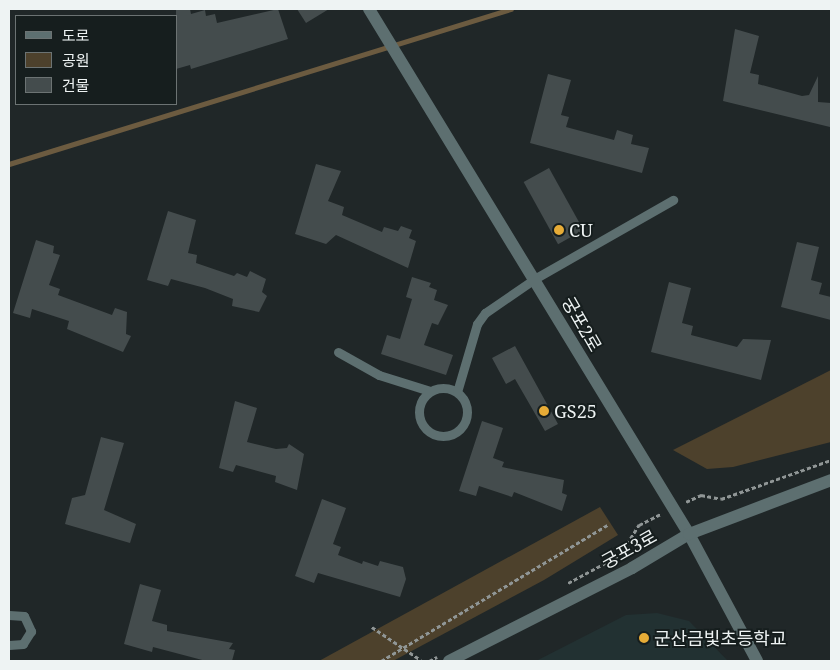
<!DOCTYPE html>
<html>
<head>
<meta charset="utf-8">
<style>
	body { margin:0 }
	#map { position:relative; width:840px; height:670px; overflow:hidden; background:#202728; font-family:"Noto Serif","Noto Sans KR",serif }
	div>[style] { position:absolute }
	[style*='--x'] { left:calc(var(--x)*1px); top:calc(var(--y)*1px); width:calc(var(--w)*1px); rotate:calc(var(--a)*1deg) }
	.built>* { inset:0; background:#223132 }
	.green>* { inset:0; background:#4d412c }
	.stream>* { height:4.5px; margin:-2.25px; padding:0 2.25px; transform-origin:2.25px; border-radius:2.25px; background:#6c5b40 }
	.building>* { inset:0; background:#444c4d; transform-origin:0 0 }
	.path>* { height:2.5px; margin-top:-1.25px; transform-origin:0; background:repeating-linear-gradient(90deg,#909696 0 4px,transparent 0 6.5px) }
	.service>* { height:9px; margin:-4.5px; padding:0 4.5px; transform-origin:4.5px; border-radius:4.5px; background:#5d6f70 }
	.service>.ring { margin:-4.5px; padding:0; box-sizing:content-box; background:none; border:9px solid #5d6f70; border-radius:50% }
	.tertiary>* { height:12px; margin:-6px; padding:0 6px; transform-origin:6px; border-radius:6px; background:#5d6f70 }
	.dots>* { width:14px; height:14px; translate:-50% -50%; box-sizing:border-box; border:2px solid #161e1e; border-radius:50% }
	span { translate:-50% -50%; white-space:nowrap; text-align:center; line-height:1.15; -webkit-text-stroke:4px #161e1e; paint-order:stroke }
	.poi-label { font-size:18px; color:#eef3f3 }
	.left { translate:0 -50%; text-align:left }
	.street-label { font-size:18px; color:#eef3f3 }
	.frame { position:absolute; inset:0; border:10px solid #eef3f3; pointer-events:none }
	.legend { position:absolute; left:15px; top:15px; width:162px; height:90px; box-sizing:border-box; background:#161e1e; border:1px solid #6c7373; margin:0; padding:6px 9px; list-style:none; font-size:15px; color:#eef3f3 }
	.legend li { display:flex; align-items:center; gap:10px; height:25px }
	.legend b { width:25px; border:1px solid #6c7373 }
</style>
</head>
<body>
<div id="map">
	<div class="built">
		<i style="clip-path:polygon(657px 613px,689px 621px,728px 661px,536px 661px,626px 615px)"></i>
	</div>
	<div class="green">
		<i style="clip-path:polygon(831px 370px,831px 442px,733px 467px,707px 469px,673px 450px)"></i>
		<i style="clip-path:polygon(600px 507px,618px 535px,544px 580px,393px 661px,319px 661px)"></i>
	</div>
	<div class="stream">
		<i style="--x:9;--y:164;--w:525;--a:-17.16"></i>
	</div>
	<div class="building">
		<i style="clip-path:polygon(176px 9px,190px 9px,191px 14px,205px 10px,206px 16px,215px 14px,217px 23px,278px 9px,288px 39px,191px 69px,190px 65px,176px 69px)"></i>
		<i style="clip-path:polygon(297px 9px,329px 9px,306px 23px)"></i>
		<i style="clip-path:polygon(735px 29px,759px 36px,750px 73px,759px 75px,758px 84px,802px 96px,809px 95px,818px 76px,818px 102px,831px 103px,830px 127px,723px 101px)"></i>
		<i style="clip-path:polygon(548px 74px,571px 80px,561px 115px,569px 117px,566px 127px,614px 140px,617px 130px,633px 135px,631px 144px,649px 148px,642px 173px,530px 143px)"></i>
		<i style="clip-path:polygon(316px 164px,341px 171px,328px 201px,344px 207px,342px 215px,382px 232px,384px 227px,398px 231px,401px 226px,412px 230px,409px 238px,416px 241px,408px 268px,336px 235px,326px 244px,295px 234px)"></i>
		<i style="left:549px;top:168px;width:71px;height:29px;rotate:61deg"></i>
		<i style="clip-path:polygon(168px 211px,196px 220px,188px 253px,197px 255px,196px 263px,234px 276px,237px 273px,247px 277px,250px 271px,266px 279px,262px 292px,267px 296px,259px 312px,232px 306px,233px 299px,205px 288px,171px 279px,168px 286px,147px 280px)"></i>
		<i style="clip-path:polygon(36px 240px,54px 246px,53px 253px,60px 255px,49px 285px,60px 289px,58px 295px,112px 315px,115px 308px,127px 312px,126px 334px,131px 336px,123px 352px,67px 329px,69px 321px,32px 309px,30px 318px,13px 313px)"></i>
		<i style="clip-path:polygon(797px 242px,819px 247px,811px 280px,822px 283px,819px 294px,831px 297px,831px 320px,781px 307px)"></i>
		<i style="clip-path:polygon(412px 277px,431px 283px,429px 287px,437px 290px,434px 300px,448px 305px,438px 325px,432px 323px,424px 345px,453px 355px,446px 375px,381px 354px,387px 335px,400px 339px,412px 299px,406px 297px)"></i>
		<i style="clip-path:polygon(669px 282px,691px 288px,682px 323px,693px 326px,691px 335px,737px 347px,743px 339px,771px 340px,761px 380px,651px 352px)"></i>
		<i style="clip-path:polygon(515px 346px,558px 424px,545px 431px,515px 379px,506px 384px,492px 358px)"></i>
		<i style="clip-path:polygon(235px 401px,257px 408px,247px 442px,276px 449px,287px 448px,289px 444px,304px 454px,297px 490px,275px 482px,276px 476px,236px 465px,233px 472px,219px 468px)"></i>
		<i style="clip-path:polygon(482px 421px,503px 428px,493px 458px,504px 462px,502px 467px,564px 480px,562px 493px,567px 495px,562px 511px,514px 492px,512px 497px,479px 486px,476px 496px,459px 491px)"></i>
		<i style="clip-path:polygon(101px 437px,124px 443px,104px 510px,136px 524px,130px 543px,65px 524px,72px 498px,85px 495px)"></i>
		<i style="clip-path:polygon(322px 499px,346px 508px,333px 544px,341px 547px,338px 555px,362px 564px,363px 561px,378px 566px,380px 561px,403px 567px,406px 579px,400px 597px,318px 573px,314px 583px,295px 576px)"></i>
		<i style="clip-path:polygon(140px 584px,161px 590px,152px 621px,167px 625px,167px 631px,233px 643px,229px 649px,235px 650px,232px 661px,206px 661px,153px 647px,152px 652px,124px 644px)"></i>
	</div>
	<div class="path">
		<i style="--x:686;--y:502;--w:17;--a:-25"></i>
		<i style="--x:701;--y:495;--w:20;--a:11"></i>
		<i style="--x:721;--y:499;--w:117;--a:-19.5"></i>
		<i style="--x:568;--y:583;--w:59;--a:-28.3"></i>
		<i style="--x:620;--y:555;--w:36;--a:-58"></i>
		<i style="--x:639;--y:525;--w:25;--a:-27"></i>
		<i style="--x:372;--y:627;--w:59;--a:34"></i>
		<i style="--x:381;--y:661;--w:264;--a:-31"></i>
		<i style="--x:429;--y:661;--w:9;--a:-27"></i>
	</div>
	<div class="service">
		<i style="--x:338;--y:352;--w:47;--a:29.3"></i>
		<i style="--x:379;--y:375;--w:53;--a:17.4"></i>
		<i class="ring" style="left:419px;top:388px;width:39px;height:39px"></i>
		<i style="--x:457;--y:392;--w:71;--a:-73.6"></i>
		<i style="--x:477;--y:324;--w:14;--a:-54"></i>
		<i style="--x:485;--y:313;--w:62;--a:-34.5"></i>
		<i style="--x:536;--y:278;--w:158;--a:-29.7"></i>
		<i style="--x:9;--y:615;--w:15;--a:4"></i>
		<i style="--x:24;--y:616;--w:17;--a:65"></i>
		<i style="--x:31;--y:631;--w:15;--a:122"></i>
		<i style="--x:23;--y:644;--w:14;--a:176"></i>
	</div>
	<div class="tertiary">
		<i style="--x:369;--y:9;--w:615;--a:58.64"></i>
		<i style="--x:689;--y:534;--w:144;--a:61.8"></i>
		<i style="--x:449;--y:661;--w:205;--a:-26.9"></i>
		<i style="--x:632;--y:568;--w:66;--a:-30.8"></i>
		<i style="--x:689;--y:534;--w:152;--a:-20.8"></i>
	</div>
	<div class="dots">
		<i style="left:559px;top:230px;background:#e7ac37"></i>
		<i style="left:544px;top:411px;background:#e7ac37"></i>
		<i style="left:644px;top:638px;background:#e7ac37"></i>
	</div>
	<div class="poi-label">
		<span class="left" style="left:569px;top:230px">CU</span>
		<span class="left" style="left:554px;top:411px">GS25</span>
		<span class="left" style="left:654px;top:638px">군산금빛초등학교</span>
	</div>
	<div class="street-label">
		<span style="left:582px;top:324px;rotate:60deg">궁포2로</span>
		<span style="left:629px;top:549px;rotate:-29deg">궁포3로</span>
	</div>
	<div class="frame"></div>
	<ul class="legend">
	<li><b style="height:6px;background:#5d6f70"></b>도로</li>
	<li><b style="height:14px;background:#4d412c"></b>공원</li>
	<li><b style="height:14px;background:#444c4d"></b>건물</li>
	</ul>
</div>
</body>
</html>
